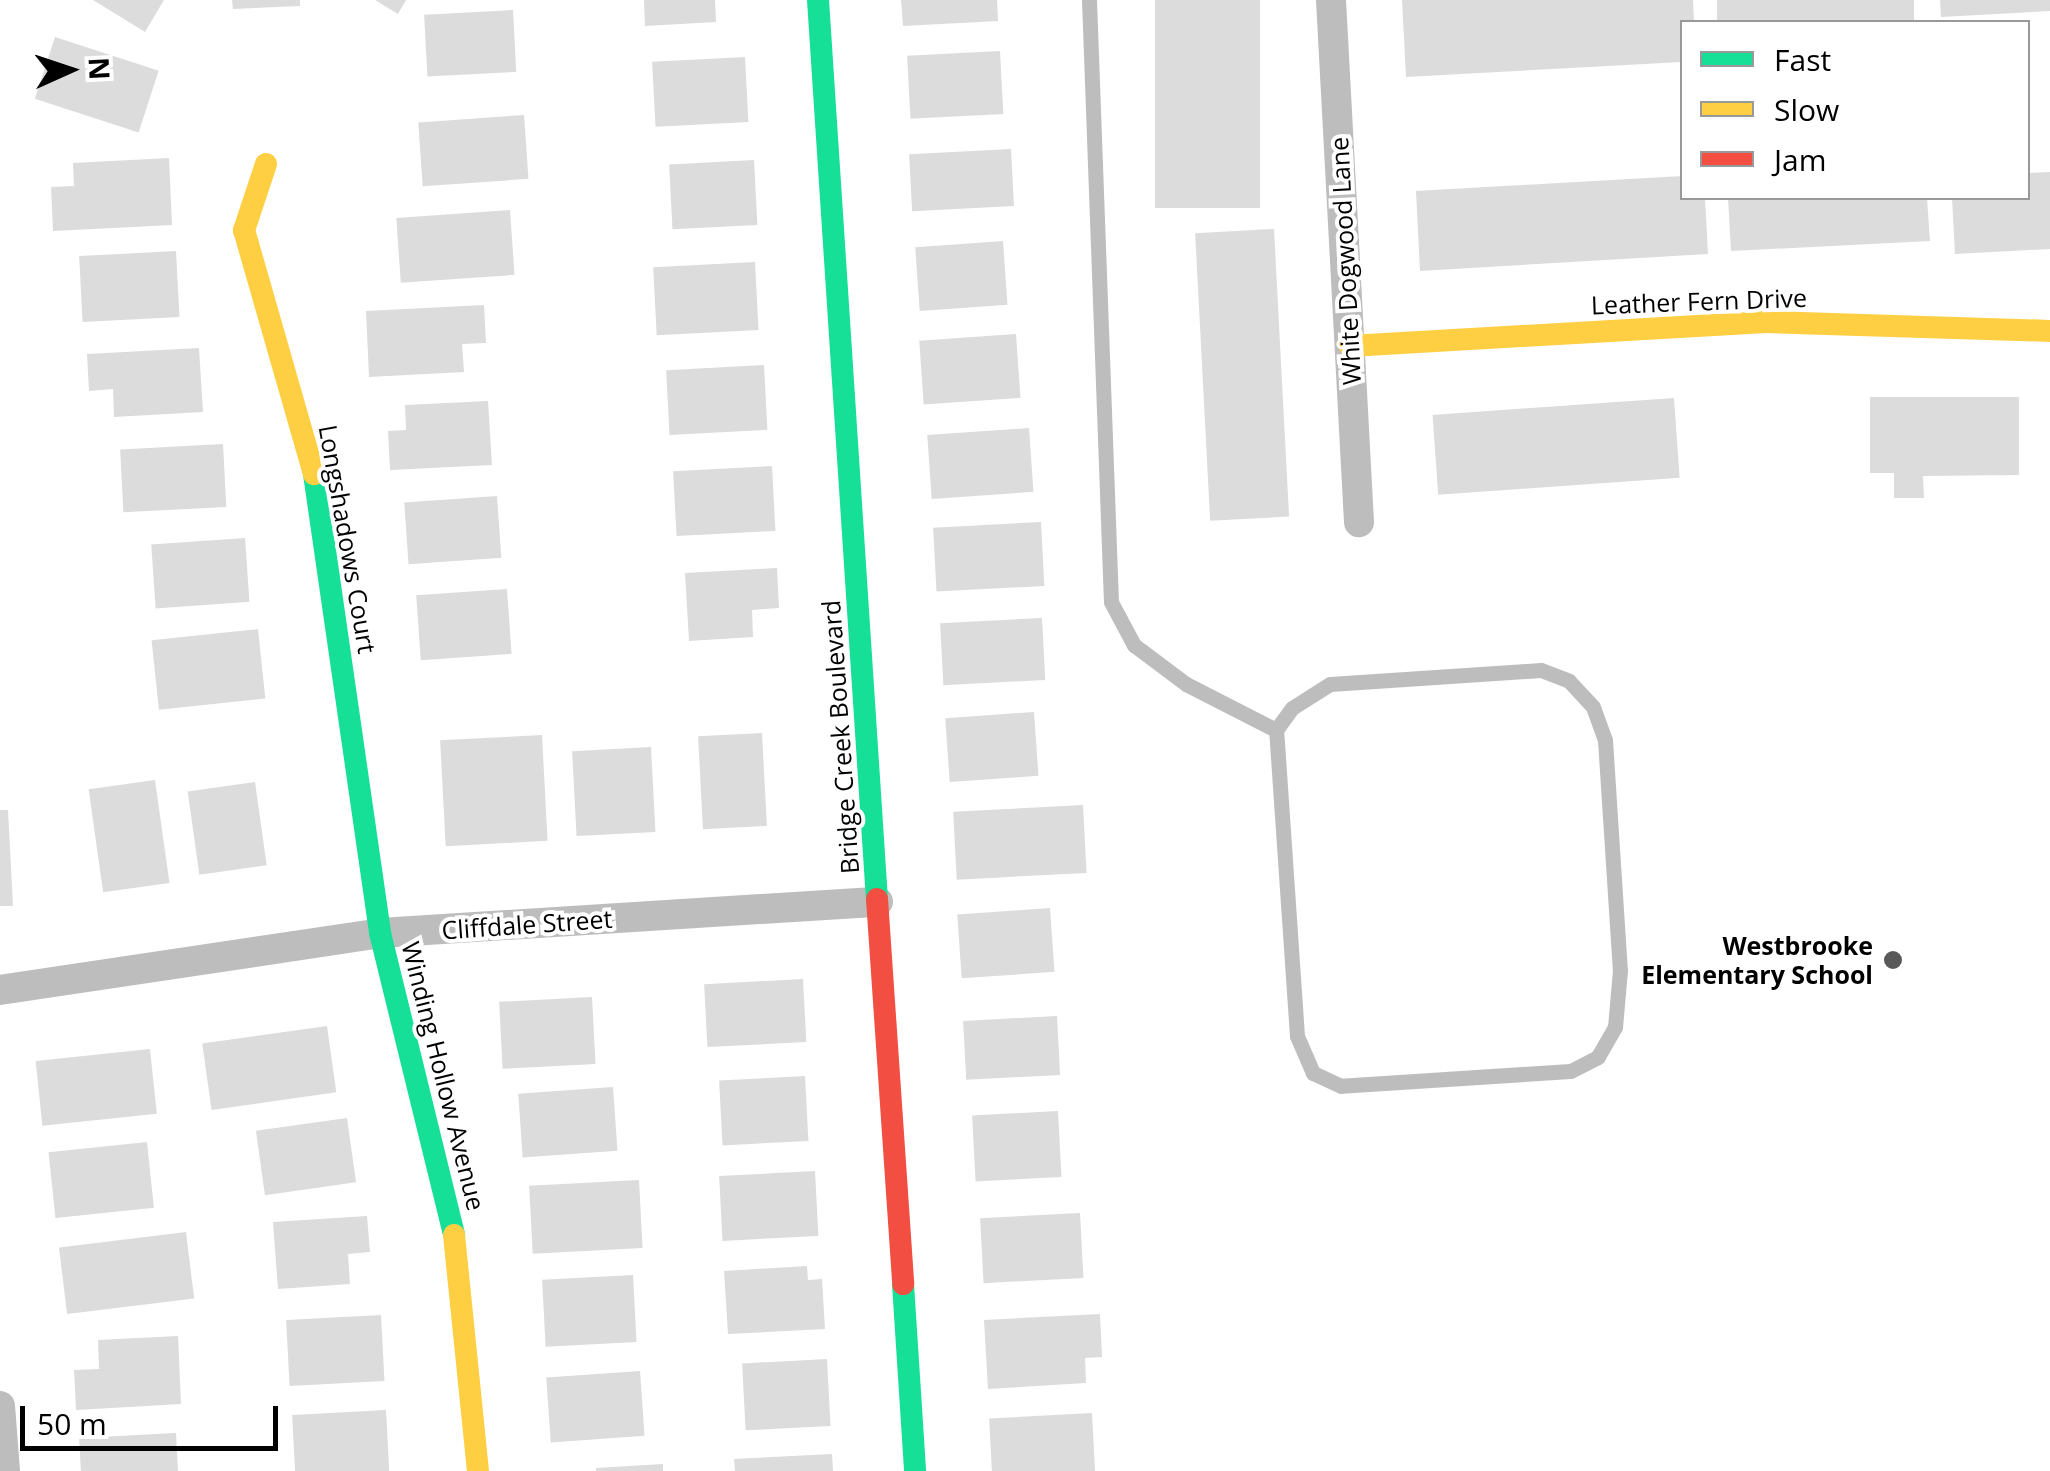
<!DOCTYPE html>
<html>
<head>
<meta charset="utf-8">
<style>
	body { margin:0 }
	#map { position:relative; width:2050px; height:1471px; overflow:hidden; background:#fff; font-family:"Open Sans",sans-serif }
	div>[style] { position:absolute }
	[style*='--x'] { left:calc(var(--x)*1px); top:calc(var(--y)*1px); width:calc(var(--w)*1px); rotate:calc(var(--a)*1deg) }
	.building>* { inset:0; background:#dcdcdc; transform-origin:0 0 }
	.lane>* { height:15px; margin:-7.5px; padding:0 7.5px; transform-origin:7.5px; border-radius:7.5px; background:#bdbdbd }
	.street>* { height:30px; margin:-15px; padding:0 15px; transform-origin:15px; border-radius:15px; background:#bdbdbd }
	.fast>* { height:22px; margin:-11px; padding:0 11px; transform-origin:11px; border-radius:11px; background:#16e098 }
	.slow>* { height:22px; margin:-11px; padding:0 11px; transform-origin:11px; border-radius:11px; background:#ffcf43 }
	.jam>* { height:22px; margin:-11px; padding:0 11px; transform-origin:11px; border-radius:11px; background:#f24e42 }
	.dots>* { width:28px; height:28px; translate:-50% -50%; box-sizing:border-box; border:5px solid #fff; border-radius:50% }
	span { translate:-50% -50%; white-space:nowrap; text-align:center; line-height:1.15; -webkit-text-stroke:8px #fff; paint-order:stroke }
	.street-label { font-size:25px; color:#000 }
	.poi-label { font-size:25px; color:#000; font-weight:700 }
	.right { translate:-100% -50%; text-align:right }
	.legend { position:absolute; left:1680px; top:20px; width:350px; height:180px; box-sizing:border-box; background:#fff; border:2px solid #999; margin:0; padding:12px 18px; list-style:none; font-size:30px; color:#000 }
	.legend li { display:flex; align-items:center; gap:20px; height:50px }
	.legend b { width:50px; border:2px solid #999 }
	.north { position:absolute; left:20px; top:20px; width:100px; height:100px; -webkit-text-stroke:8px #fff; paint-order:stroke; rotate:87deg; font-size:28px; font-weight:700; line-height:40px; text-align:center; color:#000 }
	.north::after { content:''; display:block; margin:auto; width:35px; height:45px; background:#000; clip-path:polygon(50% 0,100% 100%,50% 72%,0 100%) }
	.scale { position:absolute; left:20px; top:1406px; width:258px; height:45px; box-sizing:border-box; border:5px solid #000; border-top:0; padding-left:12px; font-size:30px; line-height:35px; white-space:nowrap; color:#000; -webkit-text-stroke:8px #fff; paint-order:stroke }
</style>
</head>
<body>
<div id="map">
	<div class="building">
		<i style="clip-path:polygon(93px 0,164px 0,145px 32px)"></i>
		<i style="clip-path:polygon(232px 0,300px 0,300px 6px,233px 9px)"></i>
		<i style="clip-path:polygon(375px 0,406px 0,398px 14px)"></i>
		<i style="clip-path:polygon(644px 0,715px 0,716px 22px,645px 26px)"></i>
		<i style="clip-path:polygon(901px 0,997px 0,998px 21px,903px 26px)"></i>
		<i style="left:1155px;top:0;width:105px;height:208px"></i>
		<i style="clip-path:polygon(1402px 0,1693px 0,1694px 22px,1682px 22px,1682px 62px,1406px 77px)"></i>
		<i style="left:1717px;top:0;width:197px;height:22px"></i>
		<i style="clip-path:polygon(1940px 0,2050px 0,2050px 11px,1941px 17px)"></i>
		<i style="left:513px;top:10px;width:62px;height:89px;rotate:87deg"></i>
		<i style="left:55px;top:37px;width:109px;height:65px;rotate:18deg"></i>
		<i style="left:1000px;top:51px;width:63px;height:93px;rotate:87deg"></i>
		<i style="left:745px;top:57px;width:65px;height:93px;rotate:87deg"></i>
		<i style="left:524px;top:115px;width:64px;height:106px;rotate:86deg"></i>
		<i style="left:1011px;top:149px;width:57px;height:102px;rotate:87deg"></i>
		<i style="clip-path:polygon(169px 158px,172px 225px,53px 231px,51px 187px,74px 186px,73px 163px)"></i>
		<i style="left:754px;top:160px;width:65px;height:85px;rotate:87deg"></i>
		<i style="clip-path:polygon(2050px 172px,2050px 249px,1955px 254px,1952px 198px,2028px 198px,2028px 173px)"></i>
		<i style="clip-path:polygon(1682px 176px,1682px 198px,1705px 198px,1708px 254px,1420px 271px,1416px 191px)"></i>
		<i style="clip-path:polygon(1728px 198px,1927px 198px,1930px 241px,1731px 251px)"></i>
		<i style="left:510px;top:210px;width:65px;height:114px;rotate:86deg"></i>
		<i style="left:1274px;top:229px;width:288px;height:79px;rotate:87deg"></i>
		<i style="left:1003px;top:241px;width:64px;height:88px;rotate:86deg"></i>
		<i style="left:176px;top:251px;width:66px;height:97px;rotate:87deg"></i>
		<i style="left:755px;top:262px;width:68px;height:102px;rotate:87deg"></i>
		<i style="clip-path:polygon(484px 305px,486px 343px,462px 344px,464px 372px,369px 377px,366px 311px)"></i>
		<i style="left:1016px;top:334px;width:64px;height:97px;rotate:86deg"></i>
		<i style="clip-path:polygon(199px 348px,203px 412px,114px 417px,113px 389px,89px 391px,87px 354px)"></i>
		<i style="left:764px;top:365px;width:65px;height:98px;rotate:87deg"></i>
		<i style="clip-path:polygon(1870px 397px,2019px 397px,2019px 475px,1923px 476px,1924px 498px,1894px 498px,1894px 473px,1870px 473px)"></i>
		<i style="left:1674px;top:398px;width:80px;height:242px;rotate:86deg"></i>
		<i style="clip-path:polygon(488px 401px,492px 465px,390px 470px,388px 431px,406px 430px,405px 405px)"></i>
		<i style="left:1029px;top:428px;width:64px;height:102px;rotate:86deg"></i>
		<i style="left:223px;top:444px;width:63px;height:103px;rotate:87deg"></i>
		<i style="left:772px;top:466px;width:65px;height:99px;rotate:87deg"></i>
		<i style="left:497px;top:496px;width:62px;height:93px;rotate:86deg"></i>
		<i style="left:1041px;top:522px;width:64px;height:108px;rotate:87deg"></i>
		<i style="left:245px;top:538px;width:64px;height:94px;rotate:86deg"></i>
		<i style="clip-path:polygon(777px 568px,779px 608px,752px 610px,753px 637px,689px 641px,685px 573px)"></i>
		<i style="left:507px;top:589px;width:65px;height:91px;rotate:86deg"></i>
		<i style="left:1042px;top:618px;width:62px;height:102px;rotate:87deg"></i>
		<i style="left:258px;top:629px;width:70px;height:107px;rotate:84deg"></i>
		<i style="left:1034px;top:712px;width:64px;height:89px;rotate:86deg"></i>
		<i style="left:762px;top:733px;width:93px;height:64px;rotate:87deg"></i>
		<i style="left:542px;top:735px;width:106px;height:102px;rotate:87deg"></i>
		<i style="left:651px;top:747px;width:85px;height:79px;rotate:87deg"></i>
		<i style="left:155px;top:780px;width:104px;height:67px;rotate:82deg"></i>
		<i style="left:255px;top:782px;width:84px;height:68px;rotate:82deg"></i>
		<i style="left:1083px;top:805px;width:68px;height:130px;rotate:87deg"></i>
		<i style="clip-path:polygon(0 810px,8px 810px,13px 906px,0 906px)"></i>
		<i style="left:1050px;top:908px;width:64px;height:93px;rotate:86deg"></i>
		<i style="left:803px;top:979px;width:63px;height:99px;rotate:87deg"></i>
		<i style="left:592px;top:997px;width:67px;height:93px;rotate:87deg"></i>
		<i style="left:1057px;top:1016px;width:59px;height:94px;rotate:87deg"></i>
		<i style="left:327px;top:1026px;width:67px;height:126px;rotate:82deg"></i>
		<i style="left:150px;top:1049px;width:65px;height:115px;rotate:84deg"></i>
		<i style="left:805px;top:1076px;width:65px;height:86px;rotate:87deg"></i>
		<i style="left:613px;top:1087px;width:64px;height:95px;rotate:86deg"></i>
		<i style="left:1058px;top:1111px;width:66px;height:86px;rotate:87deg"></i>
		<i style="left:347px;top:1118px;width:65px;height:92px;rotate:82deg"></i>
		<i style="left:147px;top:1142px;width:66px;height:99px;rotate:84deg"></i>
		<i style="left:815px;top:1171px;width:65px;height:96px;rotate:87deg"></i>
		<i style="left:639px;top:1180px;width:68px;height:110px;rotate:87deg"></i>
		<i style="left:1080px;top:1213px;width:65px;height:100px;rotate:87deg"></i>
		<i style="clip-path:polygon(367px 1216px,370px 1252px,348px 1254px,350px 1284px,278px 1289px,273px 1222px)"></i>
		<i style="left:186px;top:1232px;width:67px;height:128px;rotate:83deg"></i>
		<i style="clip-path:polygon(807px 1266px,808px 1280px,822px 1279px,825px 1329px,728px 1334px,724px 1271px)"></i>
		<i style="left:633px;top:1275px;width:67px;height:91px;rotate:87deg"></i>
		<i style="clip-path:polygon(1100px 1314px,1102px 1357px,1085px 1358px,1086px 1383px,988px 1389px,984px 1320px)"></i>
		<i style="left:381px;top:1315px;width:66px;height:95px;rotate:87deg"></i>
		<i style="clip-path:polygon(178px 1336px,181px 1404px,76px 1410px,74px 1370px,99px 1369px,98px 1340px)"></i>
		<i style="left:827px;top:1359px;width:67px;height:85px;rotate:87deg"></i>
		<i style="left:640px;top:1371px;width:65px;height:94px;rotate:86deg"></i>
		<i style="left:386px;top:1410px;width:61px;height:94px;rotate:87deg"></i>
		<i style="left:1092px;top:1413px;width:58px;height:103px;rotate:87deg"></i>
		<i style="left:176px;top:1433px;width:38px;height:97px;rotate:87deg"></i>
		<i style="clip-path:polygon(832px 1454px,833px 1471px,735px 1471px,734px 1459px)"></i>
		<i style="clip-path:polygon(663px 1464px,663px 1471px,596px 1471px,596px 1468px)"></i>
	</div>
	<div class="lane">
		<i style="--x:1089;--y:0;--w:602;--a:87.91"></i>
		<i style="--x:1111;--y:602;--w:49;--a:61.9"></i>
		<i style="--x:1134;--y:645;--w:65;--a:36.9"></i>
		<i style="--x:1186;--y:684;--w:101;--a:27.1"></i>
		<i style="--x:1541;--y:670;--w:30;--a:21"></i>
		<i style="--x:1569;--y:681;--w:35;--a:47"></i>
		<i style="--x:1593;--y:707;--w:35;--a:70"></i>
		<i style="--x:1605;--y:740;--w:230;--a:86.3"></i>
		<i style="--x:1620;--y:970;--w:57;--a:95"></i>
		<i style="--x:1615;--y:1027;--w:34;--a:120"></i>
		<i style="--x:1598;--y:1057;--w:31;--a:153"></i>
		<i style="--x:1570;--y:1071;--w:229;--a:176.3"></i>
		<i style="--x:1341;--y:1086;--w:31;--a:-155"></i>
		<i style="--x:1313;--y:1073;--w:40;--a:-113.4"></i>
		<i style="--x:1297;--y:1036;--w:307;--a:-93.9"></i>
		<i style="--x:1276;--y:730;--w:27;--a:-54"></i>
		<i style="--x:1292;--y:708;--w:45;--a:-32.3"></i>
		<i style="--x:1330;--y:684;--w:211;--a:-3.8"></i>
	</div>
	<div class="street">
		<i style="--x:1331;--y:0;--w:523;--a:86.93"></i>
		<i style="--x:0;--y:990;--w:384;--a:-8.5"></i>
		<i style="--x:380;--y:933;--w:499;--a:-3.6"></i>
		<i style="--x:0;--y:1406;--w:65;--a:85.6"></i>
	</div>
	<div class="fast">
		<i style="--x:818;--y:0;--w:901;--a:86.25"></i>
		<i style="--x:314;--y:474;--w:464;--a:81.8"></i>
		<i style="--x:380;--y:933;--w:311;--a:76.2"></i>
		<i style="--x:903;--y:1284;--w:187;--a:86.3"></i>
	</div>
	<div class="slow">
		<i style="--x:266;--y:164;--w:70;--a:108.4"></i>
		<i style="--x:244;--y:230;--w:254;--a:74"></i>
		<i style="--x:1350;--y:346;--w:417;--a:-3.3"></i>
		<i style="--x:1766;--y:322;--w:284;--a:1.8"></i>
		<i style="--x:454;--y:1235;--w:237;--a:84.2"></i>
	</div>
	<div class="jam">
		<i style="--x:877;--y:899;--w:386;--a:86.1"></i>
	</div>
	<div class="dots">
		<i style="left:1893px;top:960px;background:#595959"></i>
	</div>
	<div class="street-label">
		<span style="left:1345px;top:261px;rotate:-93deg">White Dogwood Lane</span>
		<span style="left:1699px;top:301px;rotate:-2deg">Leather Fern Drive</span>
		<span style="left:348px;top:539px;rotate:80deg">Longshadows Court</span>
		<span style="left:840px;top:737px;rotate:-94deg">Bridge Creek Boulevard</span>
		<span style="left:527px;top:924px;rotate:-4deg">Cliffdale Street</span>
		<span style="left:444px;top:1076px;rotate:76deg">Winding Hollow Avenue</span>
	</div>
	<div class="poi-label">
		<span class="right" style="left:1873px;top:960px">Westbrooke<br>Elementary School</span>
	</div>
	<ul class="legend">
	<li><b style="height:12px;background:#16e098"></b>Fast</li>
	<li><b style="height:12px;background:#ffcf43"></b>Slow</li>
	<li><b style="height:12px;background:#f24e42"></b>Jam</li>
	</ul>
	<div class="north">N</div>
	<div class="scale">50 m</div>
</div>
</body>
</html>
